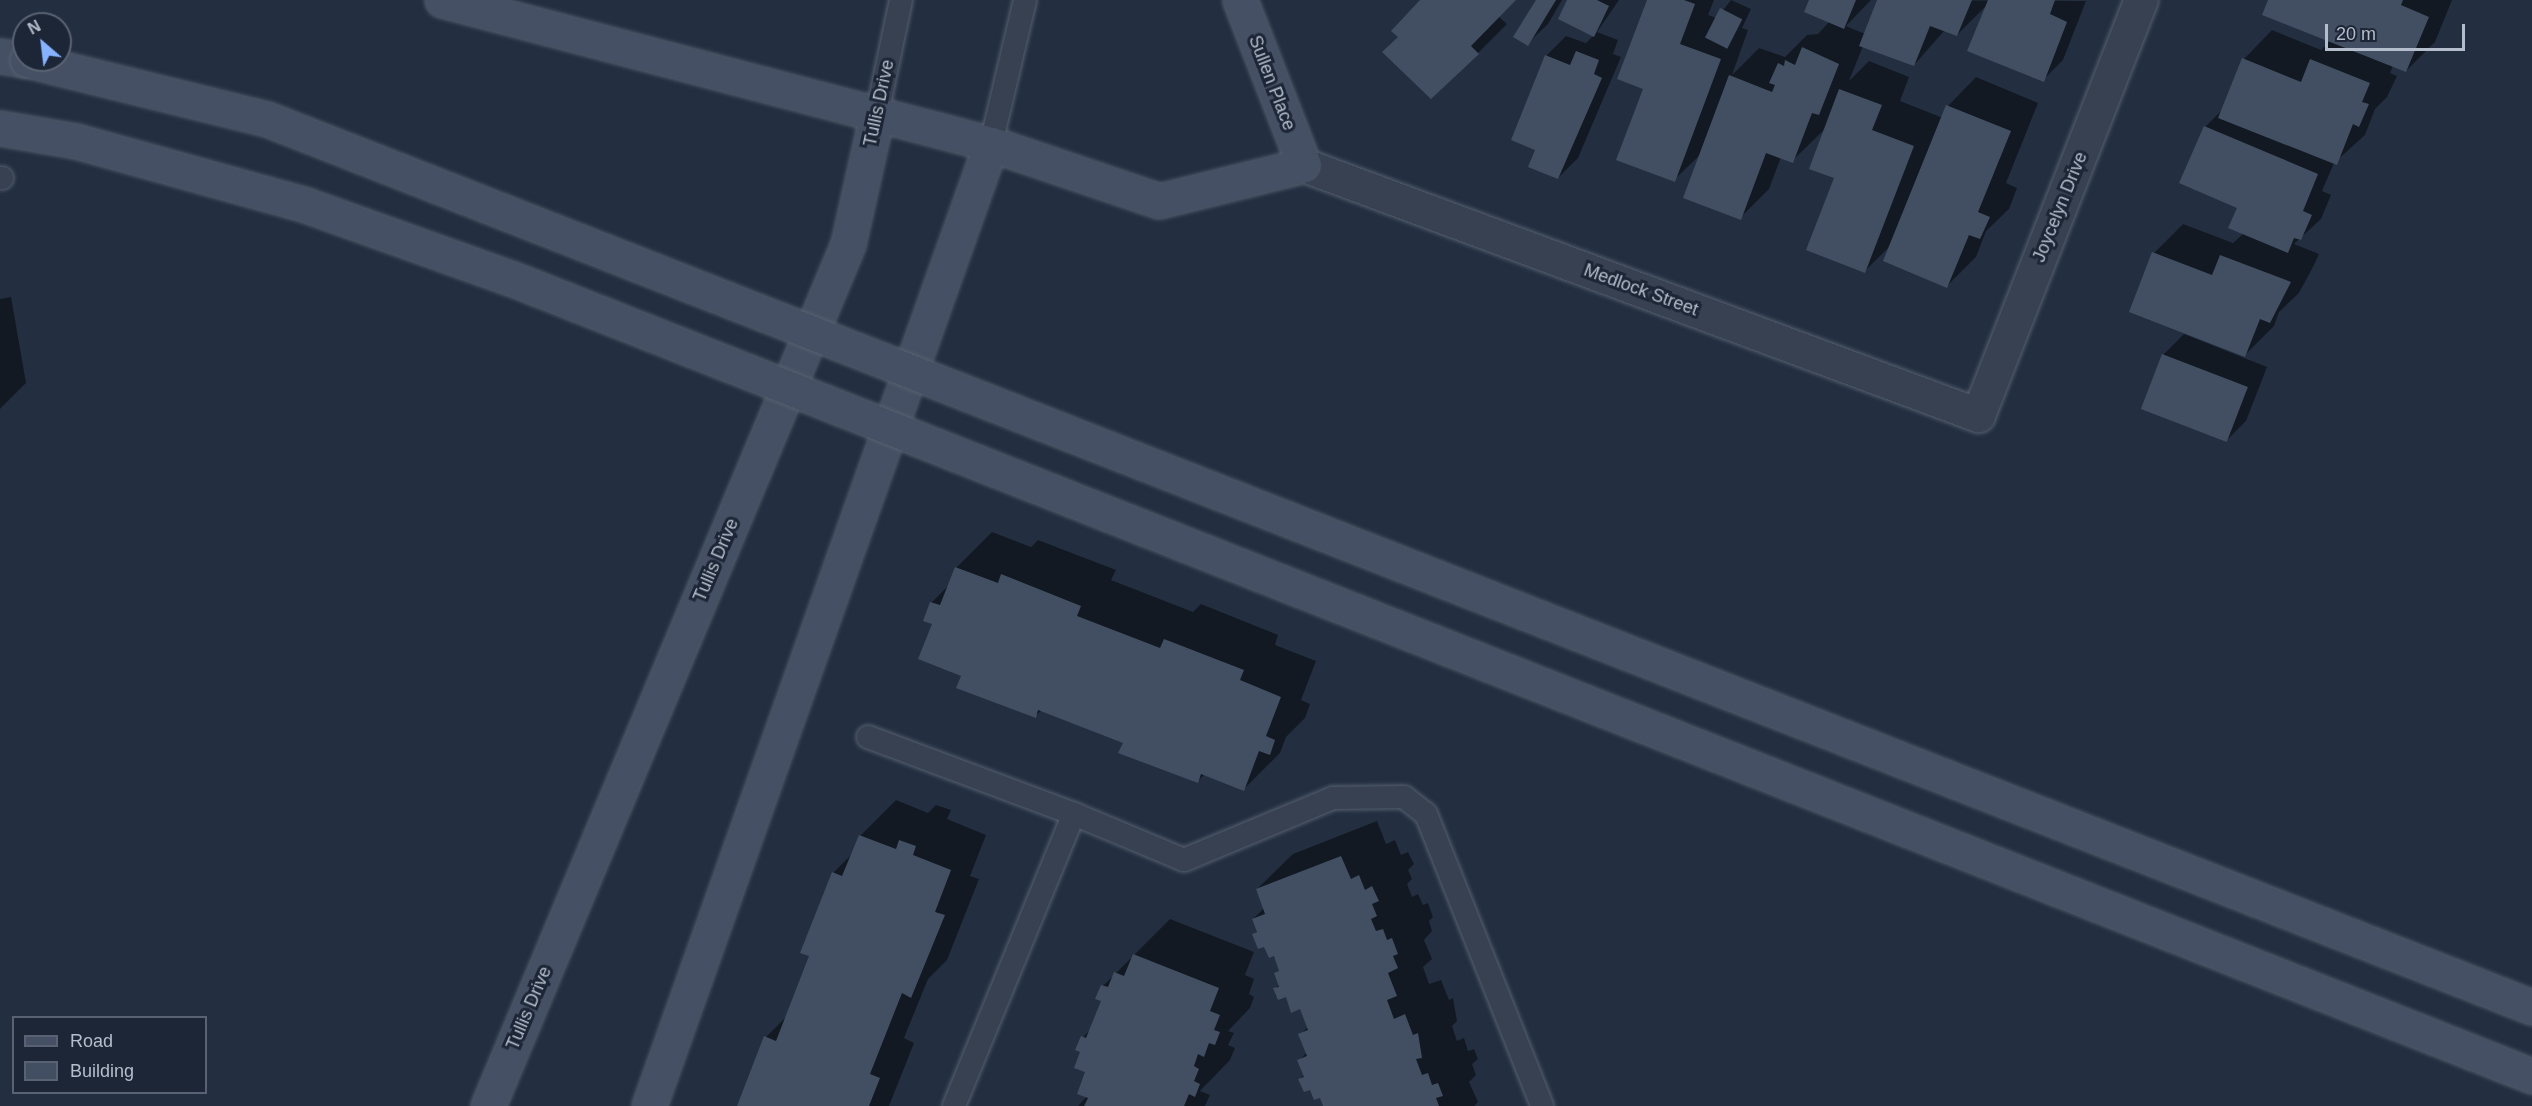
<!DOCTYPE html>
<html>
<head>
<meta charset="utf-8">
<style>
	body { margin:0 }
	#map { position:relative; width:2532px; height:1106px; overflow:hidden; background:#232f41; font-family:Arial,sans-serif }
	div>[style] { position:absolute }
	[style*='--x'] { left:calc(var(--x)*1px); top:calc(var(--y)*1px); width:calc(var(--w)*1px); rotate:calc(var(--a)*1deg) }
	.shadow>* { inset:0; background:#0007 }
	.building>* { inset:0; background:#424f63; transform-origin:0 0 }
	.roads { filter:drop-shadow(0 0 2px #555f6e) drop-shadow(0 0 2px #555f6e) }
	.lane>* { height:22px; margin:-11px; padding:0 11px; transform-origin:11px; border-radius:11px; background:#384151 }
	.street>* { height:33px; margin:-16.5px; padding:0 16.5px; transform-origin:16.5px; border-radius:16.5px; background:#384151 }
	.secondary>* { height:33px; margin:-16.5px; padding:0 16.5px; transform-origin:16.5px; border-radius:16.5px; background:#455064 }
	.bridges { filter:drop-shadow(0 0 2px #555f6e) drop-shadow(0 0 2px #555f6e) }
	.secondary-bridge>* { height:33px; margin:-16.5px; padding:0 16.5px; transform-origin:16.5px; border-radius:16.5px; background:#455064 }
	span { translate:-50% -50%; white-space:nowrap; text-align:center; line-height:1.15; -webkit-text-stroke:6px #1c2636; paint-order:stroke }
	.street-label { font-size:18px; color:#b4bdcb }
	.legend { position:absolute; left:12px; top:1016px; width:195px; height:78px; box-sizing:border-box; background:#1c2636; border:2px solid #596272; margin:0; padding:8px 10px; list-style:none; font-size:18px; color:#b4bdcb }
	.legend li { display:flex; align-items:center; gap:12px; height:30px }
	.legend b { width:30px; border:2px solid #596272 }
	.north { position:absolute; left:12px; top:12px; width:60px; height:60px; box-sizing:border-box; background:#1c2636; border:2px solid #596272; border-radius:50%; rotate:332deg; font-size:16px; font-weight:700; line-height:24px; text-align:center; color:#b4bdcb }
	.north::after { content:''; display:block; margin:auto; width:21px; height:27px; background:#86b2ff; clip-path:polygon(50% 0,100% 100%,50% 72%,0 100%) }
	.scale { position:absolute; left:2325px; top:24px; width:140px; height:27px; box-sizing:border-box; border:3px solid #b4bdcb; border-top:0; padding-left:8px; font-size:18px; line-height:21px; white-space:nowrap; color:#b4bdcb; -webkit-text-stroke:4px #1c2636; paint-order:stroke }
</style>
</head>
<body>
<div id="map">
	<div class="shadow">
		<i style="clip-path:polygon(1422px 0,1515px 0,1499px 17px,1507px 24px,1453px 78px,1400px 36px)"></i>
		<i style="clip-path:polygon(1537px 0,1562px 0,1548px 24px,1527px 44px)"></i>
		<i style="clip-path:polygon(1568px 0,1619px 0,1597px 32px,1618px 40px,1613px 54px,1621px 57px,1578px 158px,1558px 178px,1537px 149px,1546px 56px,1566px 36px,1586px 43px,1594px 35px)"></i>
		<i style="clip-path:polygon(1648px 0,1714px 0,1708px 15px,1717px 18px,1731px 0,1751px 9px,1742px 28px,1748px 30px,1732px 75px,1759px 48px,1785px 57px,1807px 35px,1818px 34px,1830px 21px,1811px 0,1871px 0,1846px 26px,1865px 34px,1877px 0,2086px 1px,2063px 60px,2043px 80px,1988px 4px,1957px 35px,1945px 30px,1914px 65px,1863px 46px,1849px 81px,1869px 61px,1909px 77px,1900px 101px,1943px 118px,1948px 106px,1976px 77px,2038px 103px,2006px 183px,2017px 188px,2009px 209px,1986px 231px,1976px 257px,1947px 286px,1892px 244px,1865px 271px,1835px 177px,1826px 128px,1792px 161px,1781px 157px,1769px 189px,1740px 218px,1702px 153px,1674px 180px,1645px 88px)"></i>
		<i style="clip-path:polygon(2269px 0,2452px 0,2435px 42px,2406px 71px,2393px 66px,2390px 73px,2397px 76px,2387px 97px,2375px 109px,2365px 135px,2334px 163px,2322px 191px,2331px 195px,2321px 219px,2294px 244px,2319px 254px,2313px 267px,2299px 293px,2279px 312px,2274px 326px,2245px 355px,2154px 253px,2183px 224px,2233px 243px,2244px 233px,2239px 207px,2205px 127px,2224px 108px,2244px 59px,2272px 30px,2321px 50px,2330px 41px)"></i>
		<i style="clip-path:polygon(11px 297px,26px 383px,0 409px,0 299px)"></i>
		<i style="clip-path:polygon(2184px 334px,2267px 367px,2246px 421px,2226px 441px,2143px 409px,2164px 354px)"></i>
		<i style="clip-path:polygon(992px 532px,1031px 547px,1038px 540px,1116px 570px,1111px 580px,1193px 612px,1201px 604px,1278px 635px,1275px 645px,1316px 661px,1301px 700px,1310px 704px,1305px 718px,1286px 737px,1280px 753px,1244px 789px,1205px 774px,1197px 782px,1125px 742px,1042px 710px,1035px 716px,963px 675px,933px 623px,925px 620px,932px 602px,949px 585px,956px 568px)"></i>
		<i style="clip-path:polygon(896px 800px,928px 813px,936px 805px,951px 810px,947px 819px,986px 835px,970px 876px,979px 879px,947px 960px,928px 979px,904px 1038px,914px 1043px,889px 1106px,739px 1106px,766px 1037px,787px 1016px,811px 955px,833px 873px,853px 853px,860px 836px)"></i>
		<i style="clip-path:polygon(1377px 821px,1386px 844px,1395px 840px,1401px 855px,1408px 852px,1414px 864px,1408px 870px,1412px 879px,1407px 884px,1412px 897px,1418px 894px,1423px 905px,1428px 903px,1433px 917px,1429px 921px,1432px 931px,1424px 940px,1432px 959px,1423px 967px,1429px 984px,1441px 980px,1449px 1000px,1453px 998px,1457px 1021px,1452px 1026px,1457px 1041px,1464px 1038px,1468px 1051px,1474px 1049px,1478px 1059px,1472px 1064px,1476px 1075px,1469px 1082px,1478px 1102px,1474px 1106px,1324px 1106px,1320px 1096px,1300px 1079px,1304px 1075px,1299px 1061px,1307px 1052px,1300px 1035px,1309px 1026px,1301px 1007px,1275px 989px,1280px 984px,1280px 970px,1275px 954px,1254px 934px,1258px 930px,1253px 919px,1264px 908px,1257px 889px,1293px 854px)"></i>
		<i style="clip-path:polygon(1170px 919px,1254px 952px,1245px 975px,1254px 979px,1249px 994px,1254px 997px,1250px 1008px,1228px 1031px,1234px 1033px,1228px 1045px,1235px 1048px,1230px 1060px,1200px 1091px,1210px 1095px,1205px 1106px,1078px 1106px,1087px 1096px,1083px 1037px,1093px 1027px,1103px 1000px,1103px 986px)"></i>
	</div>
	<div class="building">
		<i style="clip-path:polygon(1420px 0,1516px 0,1471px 46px,1479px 54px,1431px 99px,1382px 52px,1398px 37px,1391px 31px)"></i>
		<i style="clip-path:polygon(1536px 0,1556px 0,1528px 46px,1513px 37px)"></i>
		<i style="clip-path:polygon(1567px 0,1597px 0,1609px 6px,1594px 37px,1558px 19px)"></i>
		<i style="clip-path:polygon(1647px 0,1684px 0,1695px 4px,1680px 44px,1721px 59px,1675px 182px,1616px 160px,1643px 89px,1617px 79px)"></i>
		<i style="clip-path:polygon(1809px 0,1856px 0,1844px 29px,1804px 12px)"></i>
		<i style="clip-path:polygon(1877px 0,1972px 0,1957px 36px,1930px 26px,1914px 66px,1859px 46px)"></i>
		<i style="clip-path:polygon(1988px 0,2055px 0,2050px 14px,2067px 22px,2044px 82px,1967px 51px)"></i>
		<i style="clip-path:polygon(2268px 0,2403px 0,2401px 5px,2429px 17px,2406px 72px,2262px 15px)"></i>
		<i style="left:1720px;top:8px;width:25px;height:33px;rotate:27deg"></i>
		<i style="clip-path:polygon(1802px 47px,1839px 64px,1819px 115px,1812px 113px,1793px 163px,1766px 153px,1741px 220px,1683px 198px,1729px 75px,1772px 92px,1775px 85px,1769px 83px,1778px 63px,1784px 66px,1785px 60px,1795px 65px)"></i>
		<i style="clip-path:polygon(1576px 51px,1599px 60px,1594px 74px,1602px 78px,1558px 179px,1528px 167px,1535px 150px,1511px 140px,1545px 55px,1570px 65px)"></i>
		<i style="clip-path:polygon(2242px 58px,2301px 82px,2310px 59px,2370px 83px,2362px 102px,2369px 104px,2359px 127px,2353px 124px,2337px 165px,2218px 118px)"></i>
		<i style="clip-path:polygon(1839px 89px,1882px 105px,1872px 130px,1914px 146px,1865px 273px,1806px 250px,1834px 178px,1809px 169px)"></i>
		<i style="clip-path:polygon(1946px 105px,2011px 131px,1978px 212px,1990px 217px,1980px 239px,1969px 235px,1947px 288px,1883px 261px)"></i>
		<i style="clip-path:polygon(2204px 126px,2318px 174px,2303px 211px,2312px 215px,2301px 240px,2294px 238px,2288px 253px,2228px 228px,2237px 208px,2179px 183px)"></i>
		<i style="clip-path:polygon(2152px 252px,2212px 275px,2220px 255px,2291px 282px,2270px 323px,2260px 319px,2245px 357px,2129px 312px)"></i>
		<i style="left:2162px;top:354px;width:92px;height:59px;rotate:21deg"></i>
		<i style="clip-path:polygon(955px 567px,998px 583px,1001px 574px,1081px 606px,1077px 616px,1160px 648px,1164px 639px,1244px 670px,1240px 680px,1281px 697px,1266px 736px,1275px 740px,1270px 755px,1259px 751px,1244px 791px,1201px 774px,1198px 783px,1118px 753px,1123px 743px,1038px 710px,1036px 718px,956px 688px,961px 676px,918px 659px,932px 624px,923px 621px,930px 602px,940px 605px)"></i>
		<i style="clip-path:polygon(859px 835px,896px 849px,899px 840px,916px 846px,913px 855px,951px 870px,935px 912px,945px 915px,911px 998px,902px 993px,870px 1074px,880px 1078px,869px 1106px,737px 1106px,764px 1036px,776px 1041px,809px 956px,800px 953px,832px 872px,842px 876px)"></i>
		<i style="clip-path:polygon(1341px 856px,1351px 879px,1359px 875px,1365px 890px,1372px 886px,1379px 901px,1372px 904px,1377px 916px,1371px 919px,1376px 931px,1383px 929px,1387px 940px,1392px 938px,1398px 954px,1393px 956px,1398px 968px,1388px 973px,1397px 996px,1387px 1000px,1394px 1019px,1405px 1014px,1413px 1035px,1418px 1033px,1422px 1058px,1416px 1059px,1422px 1075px,1428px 1073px,1432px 1085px,1438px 1083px,1443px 1096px,1436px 1098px,1439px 1106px,1323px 1106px,1320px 1098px,1314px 1100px,1310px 1090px,1304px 1092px,1298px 1079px,1304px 1077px,1297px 1060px,1307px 1056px,1298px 1034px,1308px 1030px,1300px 1009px,1291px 1013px,1286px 997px,1278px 1000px,1273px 988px,1279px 987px,1274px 973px,1279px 971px,1274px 956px,1269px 958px,1264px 947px,1258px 949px,1252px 934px,1257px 932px,1252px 919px,1265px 914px,1256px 889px)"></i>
		<i style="clip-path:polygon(1133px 954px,1219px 988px,1210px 1011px,1220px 1015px,1214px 1030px,1220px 1032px,1215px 1045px,1209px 1043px,1204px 1057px,1198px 1054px,1194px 1066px,1199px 1069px,1194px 1081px,1200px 1084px,1195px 1097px,1189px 1094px,1184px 1106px,1084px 1106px,1088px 1098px,1077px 1094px,1085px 1072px,1074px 1068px,1080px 1052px,1075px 1050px,1081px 1036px,1086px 1038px,1101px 1001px,1095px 999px,1101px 985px,1108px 987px,1114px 972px,1124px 976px)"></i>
	</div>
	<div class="roads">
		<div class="lane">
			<i style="--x:877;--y:114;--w:116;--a:-78.1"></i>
			<i style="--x:991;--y:144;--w:148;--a:-76.7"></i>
			<i style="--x:0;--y:178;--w:2;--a:0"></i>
			<i style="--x:868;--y:737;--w:220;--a:20.5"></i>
			<i style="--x:1074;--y:814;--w:119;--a:22.7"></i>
			<i style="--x:1184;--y:860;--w:161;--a:-22.6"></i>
			<i style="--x:1333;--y:798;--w:71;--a:-0.8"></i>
			<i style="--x:1404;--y:797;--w:28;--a:38"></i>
			<i style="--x:1426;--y:814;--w:314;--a:68.3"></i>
			<i style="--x:954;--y:1106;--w:316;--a:-67.7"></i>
		</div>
		<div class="street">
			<i style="--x:1304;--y:165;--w:719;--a:20.35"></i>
			<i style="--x:1978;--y:415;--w:446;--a:-68.6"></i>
		</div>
		<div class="secondary">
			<i style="--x:442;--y:0;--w:568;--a:14.7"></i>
			<i style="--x:991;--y:144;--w:177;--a:18.7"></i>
			<i style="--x:1159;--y:201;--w:149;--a:-13.9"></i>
			<i style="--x:1304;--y:165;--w:177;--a:-111.2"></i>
			<i style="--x:0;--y:56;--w:24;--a:9"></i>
			<i style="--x:488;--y:1106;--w:934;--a:-67.33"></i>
			<i style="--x:848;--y:244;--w:133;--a:-77.4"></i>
			<i style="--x:649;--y:1106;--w:1021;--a:-70.43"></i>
		</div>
	</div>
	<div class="bridges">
		<div class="secondary-bridge">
			<i style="--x:27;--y:60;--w:247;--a:13.8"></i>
			<i style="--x:267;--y:119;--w:2433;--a:21.41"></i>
			<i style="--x:0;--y:128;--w:77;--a:9.7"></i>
			<i style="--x:76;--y:141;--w:239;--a:15.5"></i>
			<i style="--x:306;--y:205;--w:220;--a:19.7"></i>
			<i style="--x:513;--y:279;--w:2171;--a:21.54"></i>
		</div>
	</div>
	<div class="street-label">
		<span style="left:1272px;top:83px;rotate:69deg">Sullen Place</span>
		<span style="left:879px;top:103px;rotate:-78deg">Tullis Drive</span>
		<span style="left:2060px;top:207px;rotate:-68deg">Joycelyn Drive</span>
		<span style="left:1641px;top:290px;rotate:20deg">Medlock Street</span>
		<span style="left:716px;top:560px;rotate:-67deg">Tullis Drive</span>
		<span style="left:529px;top:1008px;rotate:-67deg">Tullis Drive</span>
	</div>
	<ul class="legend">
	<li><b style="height:8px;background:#455064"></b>Road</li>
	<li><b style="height:16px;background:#424f63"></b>Building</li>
	</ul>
	<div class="north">N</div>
	<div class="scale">20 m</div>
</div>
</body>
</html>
